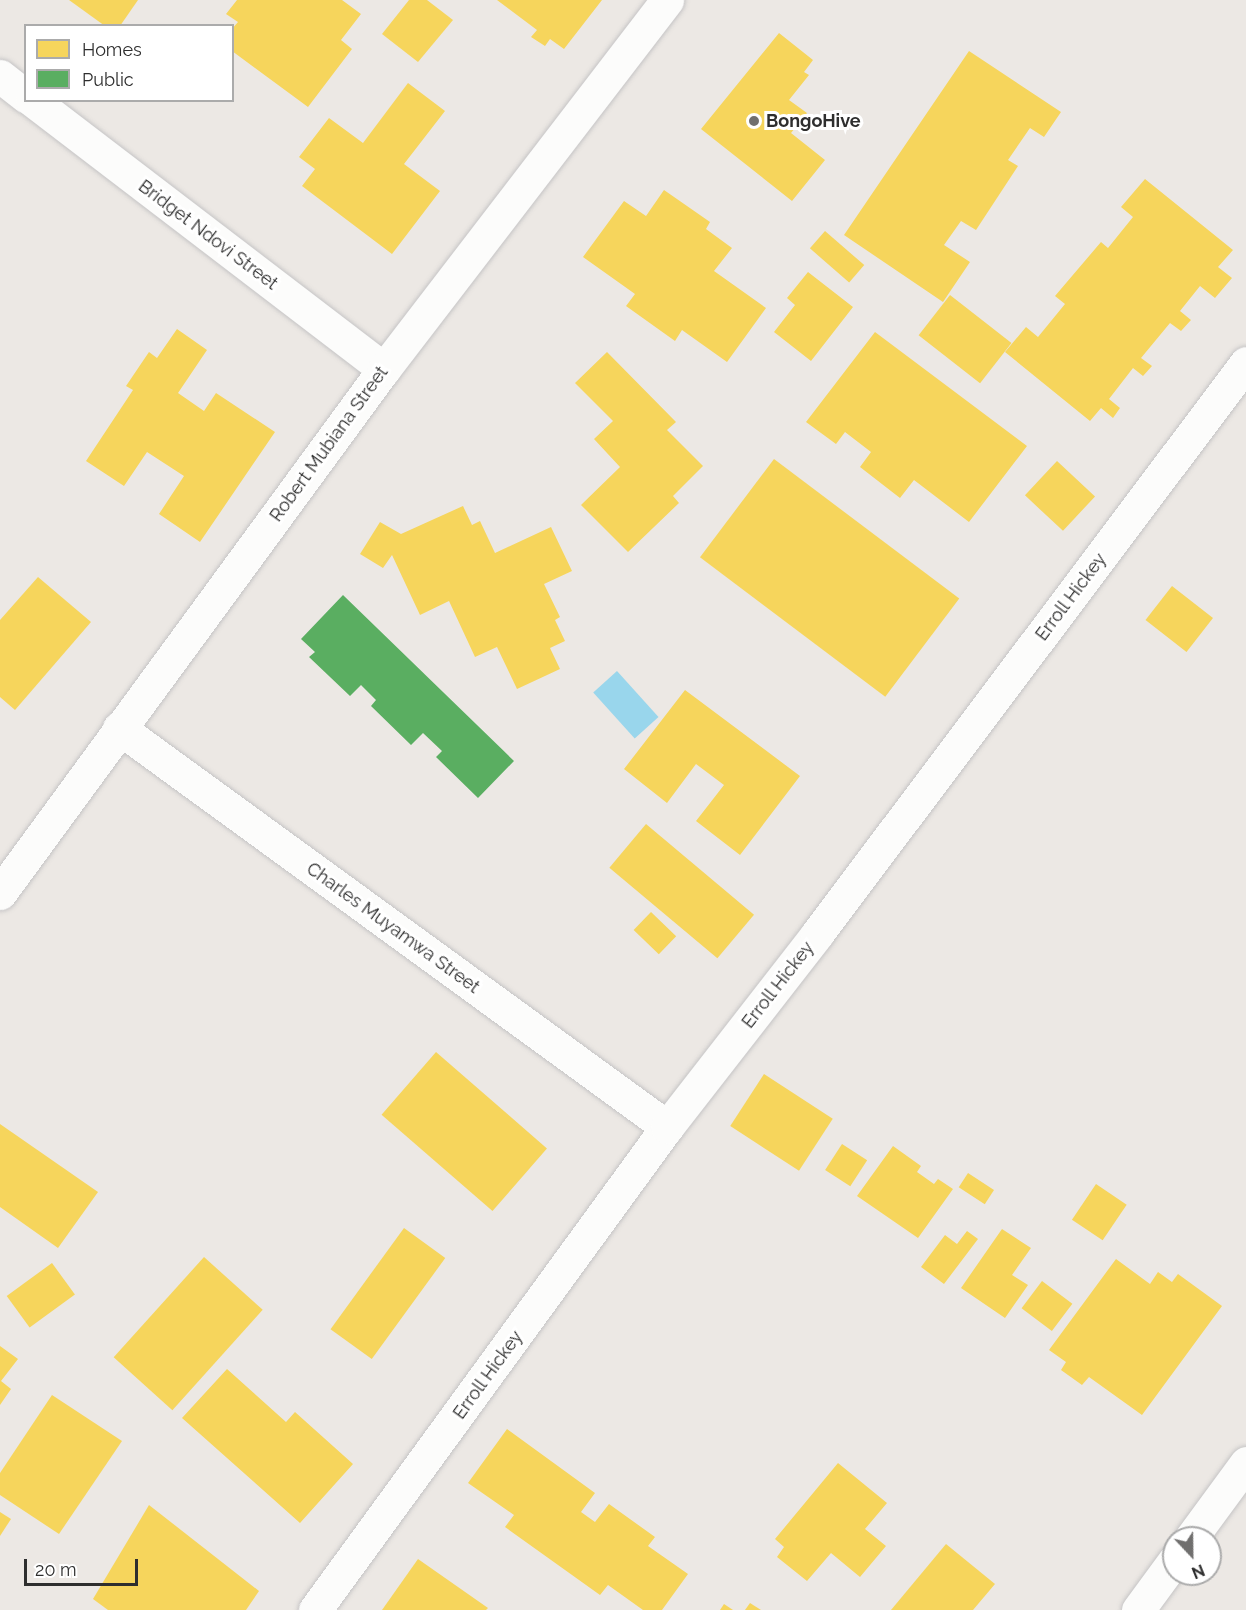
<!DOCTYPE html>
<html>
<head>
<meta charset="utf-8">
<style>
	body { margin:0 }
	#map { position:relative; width:1246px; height:1610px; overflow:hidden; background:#ece8e4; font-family:Raleway,sans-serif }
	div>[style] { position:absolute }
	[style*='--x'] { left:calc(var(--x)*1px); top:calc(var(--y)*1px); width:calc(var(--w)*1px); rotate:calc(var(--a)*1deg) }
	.water>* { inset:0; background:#99d6ec; transform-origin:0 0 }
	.homes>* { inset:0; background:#f6d55c; transform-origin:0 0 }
	.public>* { inset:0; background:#5aae61 }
	.roads { filter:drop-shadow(0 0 2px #c5c4c5) drop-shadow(0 0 2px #c5c4c5) }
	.minor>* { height:33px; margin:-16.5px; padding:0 16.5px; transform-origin:16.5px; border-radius:16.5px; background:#fcfcfb }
	.dots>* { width:16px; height:16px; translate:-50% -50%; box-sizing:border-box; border:3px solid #fff; border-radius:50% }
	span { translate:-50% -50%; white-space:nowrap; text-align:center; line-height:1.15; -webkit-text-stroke:6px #fff; paint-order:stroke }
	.poi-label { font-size:18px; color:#2e2e2e; font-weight:700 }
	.left { translate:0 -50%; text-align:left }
	.street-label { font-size:18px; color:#2e2e2e }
	.legend { position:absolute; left:24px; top:24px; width:210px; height:78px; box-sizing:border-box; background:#fff; border:2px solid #ababab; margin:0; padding:8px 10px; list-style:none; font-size:18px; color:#2e2e2e }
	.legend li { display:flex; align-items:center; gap:12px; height:30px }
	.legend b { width:30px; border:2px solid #ababab }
	.north { position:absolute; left:1162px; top:1526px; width:60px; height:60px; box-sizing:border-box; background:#fff; border:2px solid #ababab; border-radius:50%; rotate:158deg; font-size:16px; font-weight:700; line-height:24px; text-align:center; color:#2e2e2e }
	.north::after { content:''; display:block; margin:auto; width:21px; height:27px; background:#706f6e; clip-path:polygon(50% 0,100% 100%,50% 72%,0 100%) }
	.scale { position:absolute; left:24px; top:1559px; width:114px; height:27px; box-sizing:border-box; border:3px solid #2e2e2e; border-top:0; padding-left:8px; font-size:18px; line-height:21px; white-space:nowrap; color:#2e2e2e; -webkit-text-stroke:4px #fff; paint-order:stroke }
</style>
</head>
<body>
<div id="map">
	<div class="water">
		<i style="left:617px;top:671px;width:62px;height:32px;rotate:48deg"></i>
	</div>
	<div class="homes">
		<i style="clip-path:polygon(69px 0,138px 0,120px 26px,105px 26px)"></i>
		<i style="clip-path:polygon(237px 0,342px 0,361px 14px,341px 40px,352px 49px,308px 107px,232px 51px,232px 29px,238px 22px,226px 14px)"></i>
		<i style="clip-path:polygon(409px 0,427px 0,453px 20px,418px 62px,382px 34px)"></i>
		<i style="clip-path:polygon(497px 0,602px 0,564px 49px,550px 39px,545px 46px,531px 37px,537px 30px)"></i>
		<i style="clip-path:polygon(779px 33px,813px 60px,804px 72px,809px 75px,789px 100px,807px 113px,791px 133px,825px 160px,792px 201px,701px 129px)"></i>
		<i style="clip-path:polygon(969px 51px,1061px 112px,1044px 137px,1030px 128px,1008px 160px,1018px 166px,976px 230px,961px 221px,944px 245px,970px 262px,943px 302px,844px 235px)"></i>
		<i style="clip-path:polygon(408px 83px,445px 111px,404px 164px,440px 191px,392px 254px,302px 186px,315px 169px,299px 157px,329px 118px,363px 143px)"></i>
		<i style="clip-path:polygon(1145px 179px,1233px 250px,1218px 267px,1232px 278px,1215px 298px,1200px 286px,1180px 311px,1191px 320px,1181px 331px,1170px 323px,1141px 358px,1152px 366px,1143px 376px,1133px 368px,1109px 399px,1120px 408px,1113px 418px,1101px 408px,1090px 421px,1005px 352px,1026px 327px,1038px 337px,1065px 304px,1055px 296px,1101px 242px,1108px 248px,1133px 217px,1121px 207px)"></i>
		<i style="clip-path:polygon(664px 190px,710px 222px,706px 229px,732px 248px,714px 271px,766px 308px,727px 362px,682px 330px,675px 341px,626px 306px,635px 294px,583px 257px,624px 201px,646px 216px)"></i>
		<i style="left:825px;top:231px;width:52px;height:23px;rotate:41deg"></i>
		<i style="clip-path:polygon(808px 272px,853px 307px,811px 361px,774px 332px,795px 305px,787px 298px)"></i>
		<i style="left:950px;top:295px;width:78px;height:51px;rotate:38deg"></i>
		<i style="clip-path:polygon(177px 329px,207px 350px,178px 393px,204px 411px,216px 393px,275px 432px,200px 542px,159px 514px,184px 476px,147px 452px,124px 486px,86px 461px,133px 390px,126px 386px,149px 352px,157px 358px)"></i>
		<i style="clip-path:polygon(875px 332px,1027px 446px,969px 522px,914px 480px,900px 498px,860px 467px,871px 452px,845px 432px,836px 444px,806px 422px)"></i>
		<i style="clip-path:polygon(607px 352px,676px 422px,667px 430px,703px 466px,673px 496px,679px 503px,628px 552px,581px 505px,620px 467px,594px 439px,613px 421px,575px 383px)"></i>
		<i style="left:774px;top:459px;width:232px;height:123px;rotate:37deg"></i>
		<i style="left:1057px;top:461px;width:52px;height:47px;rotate:43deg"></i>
		<i style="clip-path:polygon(463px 506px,472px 525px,480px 521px,495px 553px,551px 527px,572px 571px,544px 584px,560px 617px,555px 620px,565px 641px,550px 648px,560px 669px,517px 689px,497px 647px,475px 657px,449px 601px,420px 615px,392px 555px,383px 568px,360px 554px,380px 522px,401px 534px)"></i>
		<i style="clip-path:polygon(38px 577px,91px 622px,15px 710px,0 697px,0 620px)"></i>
		<i style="left:1172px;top:586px;width:52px;height:43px;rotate:38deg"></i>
		<i style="clip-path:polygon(685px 690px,800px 776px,740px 855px,696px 821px,724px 785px,696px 764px,667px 803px,624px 769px)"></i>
		<i style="left:646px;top:824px;width:141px;height:57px;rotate:40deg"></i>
		<i style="left:651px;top:912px;width:35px;height:25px;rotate:44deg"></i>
		<i style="left:436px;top:1052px;width:147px;height:83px;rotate:41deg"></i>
		<i style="left:764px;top:1074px;width:82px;height:62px;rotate:33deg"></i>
		<i style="clip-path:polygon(0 1124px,98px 1192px,58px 1248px,0 1207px)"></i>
		<i style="left:842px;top:1144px;width:30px;height:31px;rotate:33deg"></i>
		<i style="clip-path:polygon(893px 1146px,921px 1166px,917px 1172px,934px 1184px,938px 1179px,953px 1189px,918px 1238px,857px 1196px)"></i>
		<i style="left:968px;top:1173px;width:31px;height:17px;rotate:33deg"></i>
		<i style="left:1096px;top:1184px;width:37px;height:43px;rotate:34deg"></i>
		<i style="left:404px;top:1228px;width:51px;height:125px;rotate:36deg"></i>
		<i style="clip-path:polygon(1002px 1229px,1031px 1248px,1012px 1275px,1028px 1285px,1005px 1318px,961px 1288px)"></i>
		<i style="clip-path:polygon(967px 1231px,978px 1239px,944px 1284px,921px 1267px,945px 1235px,957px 1244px)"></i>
		<i style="left:204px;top:1257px;width:79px;height:135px;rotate:42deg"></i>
		<i style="clip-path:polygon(1116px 1259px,1150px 1284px,1158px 1272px,1172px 1282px,1178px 1274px,1222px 1306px,1142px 1415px,1089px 1377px,1082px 1385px,1061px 1370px,1066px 1362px,1049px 1350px)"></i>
		<i style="left:52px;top:1263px;width:39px;height:56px;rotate:54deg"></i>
		<i style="left:1042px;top:1281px;width:38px;height:34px;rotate:37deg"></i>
		<i style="clip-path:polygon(0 1346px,18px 1359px,1px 1381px,11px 1389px,0 1405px)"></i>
		<i style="clip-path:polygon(227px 1369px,286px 1422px,295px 1412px,353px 1464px,300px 1523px,182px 1418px)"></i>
		<i style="clip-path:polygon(52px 1395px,122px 1441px,59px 1534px,0 1495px,0 1473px)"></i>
		<i style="clip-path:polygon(507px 1429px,595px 1493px,581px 1512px,595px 1522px,609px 1504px,655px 1537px,648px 1546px,688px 1574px,662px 1610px,643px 1610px,608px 1585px,600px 1595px,505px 1527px,514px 1515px,468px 1483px)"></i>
		<i style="clip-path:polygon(838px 1463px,887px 1503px,865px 1529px,886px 1546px,860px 1577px,831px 1553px,807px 1581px,777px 1557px,784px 1547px,775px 1539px)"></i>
		<i style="clip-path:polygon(149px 1505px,259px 1591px,246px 1610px,108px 1610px,93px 1599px)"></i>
		<i style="clip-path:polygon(0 1512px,11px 1519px,0 1536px)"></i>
		<i style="clip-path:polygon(946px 1544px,995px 1584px,973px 1610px,891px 1610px)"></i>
		<i style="clip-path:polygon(418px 1559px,488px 1608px,486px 1610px,382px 1610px)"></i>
		<i style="clip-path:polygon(750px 1603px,761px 1610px,745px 1610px)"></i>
		<i style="clip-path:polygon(724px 1604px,733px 1610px,720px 1610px)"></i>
	</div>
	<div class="public">
		<i style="clip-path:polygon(343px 595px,514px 761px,478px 798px,436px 757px,442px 751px,423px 733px,411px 745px,371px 706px,376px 700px,361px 685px,350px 696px,309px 657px,315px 652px,301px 639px)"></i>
	</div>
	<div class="roads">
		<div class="minor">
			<i style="--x:0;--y:76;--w:33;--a:38"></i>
			<i style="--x:32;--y:100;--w:443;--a:37.4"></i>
			<i style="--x:119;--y:728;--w:678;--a:36.06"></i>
			<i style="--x:0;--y:893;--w:650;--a:-53.77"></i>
			<i style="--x:384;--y:369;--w:465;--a:-52.5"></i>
			<i style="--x:1191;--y:1538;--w:93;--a:-53.7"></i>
			<i style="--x:315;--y:1610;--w:598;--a:-53.92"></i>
			<i style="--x:667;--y:1127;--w:244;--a:-52.1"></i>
			<i style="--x:817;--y:934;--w:714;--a:-53.08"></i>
			<i style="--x:1138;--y:1610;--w:61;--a:-53.7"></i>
		</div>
	</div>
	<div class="dots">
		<i style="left:754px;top:121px;background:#706f6e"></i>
	</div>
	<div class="poi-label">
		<span class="left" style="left:766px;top:121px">BongoHive</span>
	</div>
	<div class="street-label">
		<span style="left:208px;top:235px;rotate:37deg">Bridget Ndovi Street</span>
		<span style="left:329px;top:444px;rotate:-54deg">Robert Mubiana Street</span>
		<span style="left:1071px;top:597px;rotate:-53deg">Erroll Hickey</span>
		<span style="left:393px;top:928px;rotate:36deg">Charles Muyamwa Street</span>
		<span style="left:778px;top:985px;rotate:-52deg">Erroll Hickey</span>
		<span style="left:488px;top:1375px;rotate:-54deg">Erroll Hickey</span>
	</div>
	<ul class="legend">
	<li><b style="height:16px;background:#f6d55c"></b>Homes</li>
	<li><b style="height:16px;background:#5aae61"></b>Public</li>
	</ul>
	<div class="north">N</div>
	<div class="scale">20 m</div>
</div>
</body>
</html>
